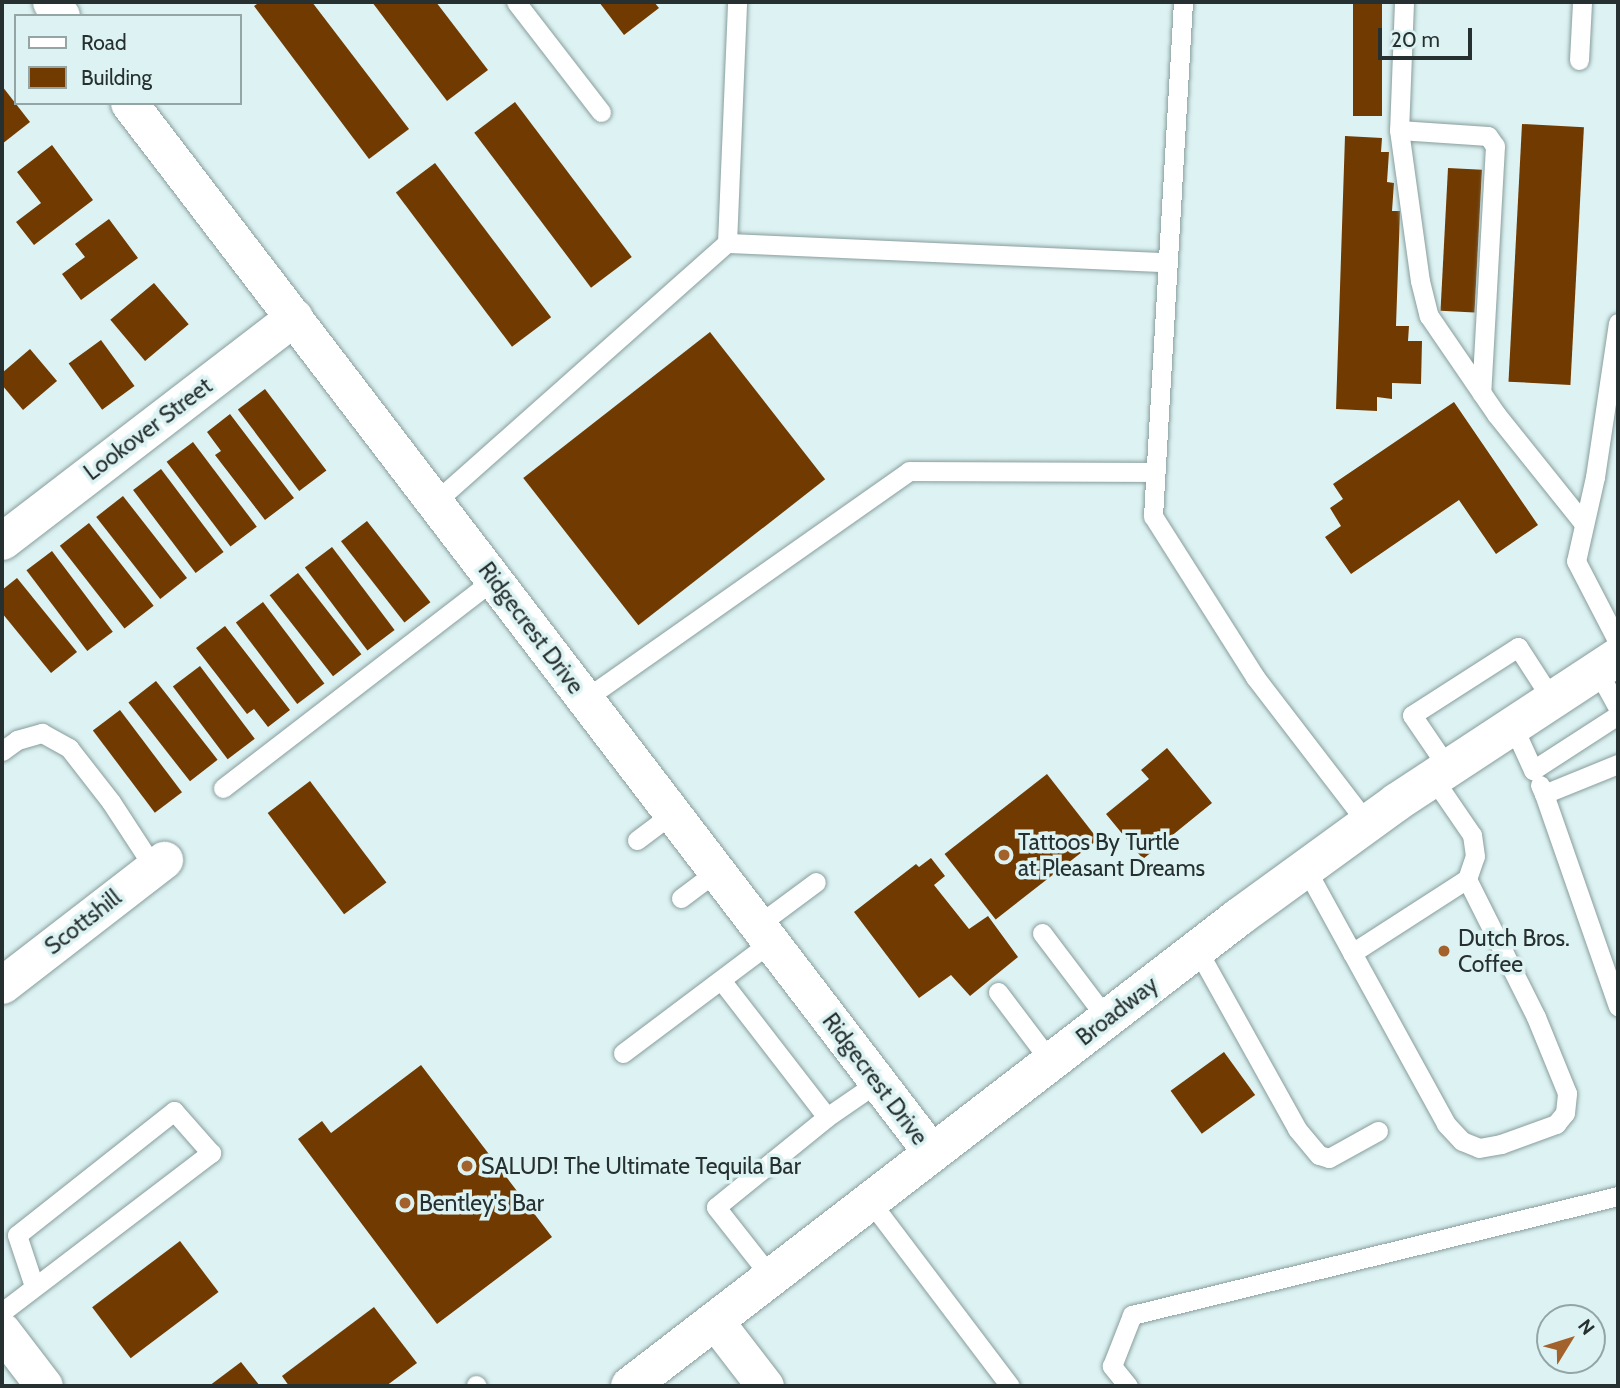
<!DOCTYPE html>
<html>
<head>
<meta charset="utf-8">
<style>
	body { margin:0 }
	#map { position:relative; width:1620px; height:1388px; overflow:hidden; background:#ddf3f3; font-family:Cabin,sans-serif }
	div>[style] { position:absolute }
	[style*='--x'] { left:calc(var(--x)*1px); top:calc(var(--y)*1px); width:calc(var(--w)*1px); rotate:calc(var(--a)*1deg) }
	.building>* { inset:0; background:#703a01; transform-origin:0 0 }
	.roads { filter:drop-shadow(0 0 2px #889d9c) drop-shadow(0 0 2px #889d9c) }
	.lane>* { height:19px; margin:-9.5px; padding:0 9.5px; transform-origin:9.5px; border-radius:9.5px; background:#fff }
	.street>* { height:37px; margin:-18.5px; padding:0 18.5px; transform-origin:18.5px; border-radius:18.5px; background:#fff }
	.secondary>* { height:38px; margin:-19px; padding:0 19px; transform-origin:19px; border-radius:19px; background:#fff }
	.dots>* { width:19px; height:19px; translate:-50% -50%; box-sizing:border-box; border:4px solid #ddf3f3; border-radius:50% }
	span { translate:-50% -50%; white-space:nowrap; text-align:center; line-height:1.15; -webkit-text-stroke:7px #ddf3f3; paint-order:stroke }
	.street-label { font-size:23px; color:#273030 }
	.poi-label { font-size:23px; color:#273030 }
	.left { translate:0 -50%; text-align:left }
	.frame { position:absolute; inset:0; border:4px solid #273030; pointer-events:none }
	.legend { position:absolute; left:14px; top:14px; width:228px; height:91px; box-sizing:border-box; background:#ddf3f3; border:2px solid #94a5a5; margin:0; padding:9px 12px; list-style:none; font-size:21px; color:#273030 }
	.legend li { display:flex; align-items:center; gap:14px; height:35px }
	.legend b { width:35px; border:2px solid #94a5a5 }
	.north { position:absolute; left:1536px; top:1304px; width:70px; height:70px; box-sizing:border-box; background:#ddf3f3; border:2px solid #94a5a5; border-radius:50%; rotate:52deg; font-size:19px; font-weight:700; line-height:28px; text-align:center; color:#273030 }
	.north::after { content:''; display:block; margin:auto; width:24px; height:32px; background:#a3622c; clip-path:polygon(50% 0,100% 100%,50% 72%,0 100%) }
	.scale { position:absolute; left:1378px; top:28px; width:94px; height:32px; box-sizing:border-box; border:4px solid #273030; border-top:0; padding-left:9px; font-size:21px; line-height:24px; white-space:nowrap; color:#273030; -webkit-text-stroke:5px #ddf3f3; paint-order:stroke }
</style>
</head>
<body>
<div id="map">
	<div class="building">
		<i style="clip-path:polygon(260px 2px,312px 2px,409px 129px,369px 159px,254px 6px)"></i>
		<i style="clip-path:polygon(372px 2px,436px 2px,488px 70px,447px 101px)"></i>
		<i style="clip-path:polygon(599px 2px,654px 2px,659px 8px,624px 35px)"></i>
		<i style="left:1353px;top:2px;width:29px;height:114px"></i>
		<i style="clip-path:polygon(2px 86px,30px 122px,2px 144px)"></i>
		<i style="left:515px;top:102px;width:194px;height:51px;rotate:53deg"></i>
		<i style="left:1522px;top:124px;width:62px;height:258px;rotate:3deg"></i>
		<i style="clip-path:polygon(1345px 136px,1382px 138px,1381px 152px,1389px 152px,1387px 182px,1394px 183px,1392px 211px,1400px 211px,1396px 326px,1409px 326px,1408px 341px,1422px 341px,1421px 384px,1392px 383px,1392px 399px,1377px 397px,1377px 411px,1336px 409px)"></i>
		<i style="clip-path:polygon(52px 145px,93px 200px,34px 245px,16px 222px,41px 203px,17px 172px)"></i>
		<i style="left:435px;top:163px;width:193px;height:49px;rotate:53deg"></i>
		<i style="left:1448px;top:168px;width:34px;height:143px;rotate:3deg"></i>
		<i style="clip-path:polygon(109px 219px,138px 258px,81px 300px,62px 274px,85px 257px,75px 244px)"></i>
		<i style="left:154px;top:283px;width:54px;height:57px;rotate:50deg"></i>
		<i style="left:710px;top:332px;width:187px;height:237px;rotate:52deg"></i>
		<i style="left:101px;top:340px;width:57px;height:40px;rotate:54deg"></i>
		<i style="clip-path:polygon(30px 349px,57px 381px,23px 410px,2px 385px,2px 373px)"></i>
		<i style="left:265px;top:389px;width:102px;height:34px;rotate:53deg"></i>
		<i style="clip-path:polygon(1454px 402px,1538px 525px,1496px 554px,1459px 500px,1351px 574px,1325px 537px,1341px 526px,1330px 508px,1343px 499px,1333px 484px)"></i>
		<i style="clip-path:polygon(230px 414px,294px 498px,265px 520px,215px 455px,221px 451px,207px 432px)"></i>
		<i style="left:193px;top:442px;width:106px;height:33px;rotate:53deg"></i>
		<i style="left:161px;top:469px;width:104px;height:35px;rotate:53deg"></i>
		<i style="left:123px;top:496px;width:104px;height:34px;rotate:52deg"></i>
		<i style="left:367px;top:521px;width:103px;height:33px;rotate:52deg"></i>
		<i style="left:89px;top:523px;width:105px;height:37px;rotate:52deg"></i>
		<i style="left:332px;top:547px;width:104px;height:34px;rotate:53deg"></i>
		<i style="left:52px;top:551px;width:101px;height:32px;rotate:53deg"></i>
		<i style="left:298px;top:573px;width:103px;height:36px;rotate:52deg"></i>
		<i style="clip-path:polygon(17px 578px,77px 652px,51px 673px,2px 613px,2px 590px)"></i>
		<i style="left:263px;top:602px;width:102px;height:34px;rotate:53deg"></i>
		<i style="clip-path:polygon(225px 626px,290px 710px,268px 727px,254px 709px,247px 714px,196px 648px)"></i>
		<i style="left:200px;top:666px;width:91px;height:34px;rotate:53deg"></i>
		<i style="left:156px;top:681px;width:100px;height:35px;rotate:52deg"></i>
		<i style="left:120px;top:710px;width:103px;height:34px;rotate:53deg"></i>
		<i style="clip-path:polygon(1167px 748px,1212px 803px,1143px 859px,1106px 814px,1149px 779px,1141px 770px)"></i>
		<i style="left:1047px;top:774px;width:83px;height:130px;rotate:52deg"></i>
		<i style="left:310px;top:781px;width:127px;height:53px;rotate:53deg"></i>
		<i style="clip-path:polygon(931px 858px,945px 876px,934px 885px,969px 929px,988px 916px,1018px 957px,970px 996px,951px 975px,919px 998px,854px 912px,916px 864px,919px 867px)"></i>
		<i style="left:1224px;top:1052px;width:53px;height:66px;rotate:54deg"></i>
		<i style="clip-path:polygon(421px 1065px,552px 1237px,437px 1324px,298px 1139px,322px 1121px,331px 1133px)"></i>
		<i style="left:180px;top:1241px;width:64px;height:110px;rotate:53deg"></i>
		<i style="clip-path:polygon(374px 1307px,417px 1363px,386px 1386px,289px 1386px,282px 1376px)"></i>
		<i style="clip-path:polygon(241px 1362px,260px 1386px,209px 1386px)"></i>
	</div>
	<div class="roads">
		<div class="lane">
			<i style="--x:516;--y:2;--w:139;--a:52.3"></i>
			<i style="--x:1183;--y:2;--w:515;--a:93.34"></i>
			<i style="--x:1153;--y:516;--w:191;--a:57.6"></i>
			<i style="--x:1255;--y:677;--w:185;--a:52.5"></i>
			<i style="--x:1404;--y:2;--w:128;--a:92.2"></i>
			<i style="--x:1399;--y:130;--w:152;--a:82.1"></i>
			<i style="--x:1420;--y:281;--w:36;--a:76"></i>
			<i style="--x:1429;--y:316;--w:119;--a:55.6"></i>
			<i style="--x:1496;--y:414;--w:141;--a:51.3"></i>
			<i style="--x:1579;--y:60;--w:58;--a:-87"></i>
			<i style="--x:1399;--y:130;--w:89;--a:3.9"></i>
			<i style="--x:1488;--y:136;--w:12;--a:55"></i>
			<i style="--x:1495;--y:146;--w:247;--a:93.2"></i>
			<i style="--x:727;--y:243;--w:241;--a:-87.6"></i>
			<i style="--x:1618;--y:323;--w:156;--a:98.5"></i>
			<i style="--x:1595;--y:477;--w:86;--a:102.7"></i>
			<i style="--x:1576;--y:561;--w:91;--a:62.6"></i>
			<i style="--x:435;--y:502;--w:390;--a:-41.6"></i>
			<i style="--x:727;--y:243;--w:441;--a:2.5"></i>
			<i style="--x:1597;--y:670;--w:43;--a:61.1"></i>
			<i style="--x:585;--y:699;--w:396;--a:-35.1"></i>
			<i style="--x:909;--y:471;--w:246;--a:0.2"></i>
			<i style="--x:1512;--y:724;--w:51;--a:65.5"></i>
			<i style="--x:1533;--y:770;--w:101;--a:-32.9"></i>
			<i style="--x:2;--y:751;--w:19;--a:-36"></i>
			<i style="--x:17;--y:740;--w:26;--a:-16"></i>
			<i style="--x:42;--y:733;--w:31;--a:29"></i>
			<i style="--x:69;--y:748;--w:68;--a:52.1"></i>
			<i style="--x:111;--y:802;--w:79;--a:56.9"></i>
			<i style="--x:1448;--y:768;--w:64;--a:-124.2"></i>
			<i style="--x:1412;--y:715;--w:126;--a:-32.7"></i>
			<i style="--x:1518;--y:647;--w:61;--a:57.1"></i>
			<i style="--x:1540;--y:785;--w:10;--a:66"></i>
			<i style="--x:1544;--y:794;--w:80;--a:-22.1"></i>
			<i style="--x:223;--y:788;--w:342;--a:-37.6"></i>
			<i style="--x:1544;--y:794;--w:225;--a:70.8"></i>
			<i style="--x:637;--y:840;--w:45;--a:-36.9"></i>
			<i style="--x:1306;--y:869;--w:291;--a:61.2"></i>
			<i style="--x:1446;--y:1124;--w:23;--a:47"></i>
			<i style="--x:1462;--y:1141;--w:18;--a:22"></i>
			<i style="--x:1479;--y:1148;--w:22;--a:-10"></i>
			<i style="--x:1501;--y:1144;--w:59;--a:-20"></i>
			<i style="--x:1556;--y:1124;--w:14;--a:-51"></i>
			<i style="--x:1565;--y:1113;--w:20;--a:-84"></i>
			<i style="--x:1567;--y:1093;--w:82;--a:-112.2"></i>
			<i style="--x:1536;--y:1017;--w:154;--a:-116.6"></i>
			<i style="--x:681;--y:898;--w:45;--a:-36.9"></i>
			<i style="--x:758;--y:925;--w:72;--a:-36.6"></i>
			<i style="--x:1042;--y:933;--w:108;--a:52.9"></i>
			<i style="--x:1197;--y:949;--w:206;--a:60.9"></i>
			<i style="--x:1297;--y:1129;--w:34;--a:50"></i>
			<i style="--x:1319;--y:1155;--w:10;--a:17"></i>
			<i style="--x:1329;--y:1158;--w:56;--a:-28.9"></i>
			<i style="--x:1352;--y:953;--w:137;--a:-32.8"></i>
			<i style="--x:1467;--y:879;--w:24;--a:-71"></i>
			<i style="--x:1475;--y:856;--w:21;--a:-98"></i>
			<i style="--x:1472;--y:835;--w:69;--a:-124.4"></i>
			<i style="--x:721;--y:980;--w:173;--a:52.3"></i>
			<i style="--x:998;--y:992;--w:88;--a:52.9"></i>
			<i style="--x:623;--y:1053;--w:185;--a:-36.9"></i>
			<i style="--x:870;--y:1201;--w:232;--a:52.9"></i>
			<i style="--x:771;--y:1277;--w:89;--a:-128.2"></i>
			<i style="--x:716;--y:1207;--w:143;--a:-39"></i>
			<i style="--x:827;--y:1117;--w:62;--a:-34.5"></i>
			<i style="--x:2;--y:1312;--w:263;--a:-37.3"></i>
			<i style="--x:211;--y:1153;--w:56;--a:-131.4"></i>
			<i style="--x:174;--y:1111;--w:200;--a:141.7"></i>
			<i style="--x:17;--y:1235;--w:54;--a:71.6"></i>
			<i style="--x:476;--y:1385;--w:1;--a:45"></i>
			<i style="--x:1128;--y:1386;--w:26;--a:-129"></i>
			<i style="--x:1112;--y:1366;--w:55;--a:-68.6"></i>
			<i style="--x:1132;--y:1315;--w:500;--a:-13.76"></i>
		</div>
		<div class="street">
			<i style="--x:51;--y:2;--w:17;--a:54"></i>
			<i style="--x:129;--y:103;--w:1322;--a:52.59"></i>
			<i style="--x:2;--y:541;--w:368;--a:-37.5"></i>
			<i style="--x:2;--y:985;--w:205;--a:-37.7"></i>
			<i style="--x:715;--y:1321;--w:82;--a:52.4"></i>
			<i style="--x:2;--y:1331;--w:69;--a:52.6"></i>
		</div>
		<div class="secondary">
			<i style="--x:630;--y:1386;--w:769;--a:-37.6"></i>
			<i style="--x:1239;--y:917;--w:195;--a:-36"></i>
			<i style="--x:1397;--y:802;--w:264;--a:-33.3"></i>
		</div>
	</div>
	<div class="dots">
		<i style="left:1004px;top:855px;background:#a3622c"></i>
		<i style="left:1444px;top:951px;background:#a3622c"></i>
		<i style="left:467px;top:1166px;background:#a3622c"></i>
		<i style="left:405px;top:1203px;background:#a3622c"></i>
	</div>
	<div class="street-label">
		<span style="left:148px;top:429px;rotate:-37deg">Lookover Street</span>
		<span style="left:531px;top:628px;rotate:53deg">Ridgecrest Drive</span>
		<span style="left:83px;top:922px;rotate:-38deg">Scottshill</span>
		<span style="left:1117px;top:1011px;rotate:-38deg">Broadway</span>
		<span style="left:875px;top:1079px;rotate:53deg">Ridgecrest Drive</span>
	</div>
	<div class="poi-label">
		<span class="left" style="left:1018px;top:855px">Tattoos By Turtle<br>at Pleasant Dreams</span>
		<span class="left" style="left:1458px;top:951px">Dutch Bros.<br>Coffee</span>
		<span class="left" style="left:481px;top:1166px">SALUD! The Ultimate Tequila Bar</span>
		<span class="left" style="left:419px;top:1203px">Bentley's Bar</span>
	</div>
	<div class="frame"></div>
	<ul class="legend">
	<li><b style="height:9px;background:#fff"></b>Road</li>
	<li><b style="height:19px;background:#703a01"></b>Building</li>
	</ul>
	<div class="north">N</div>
	<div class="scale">20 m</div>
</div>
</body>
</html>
